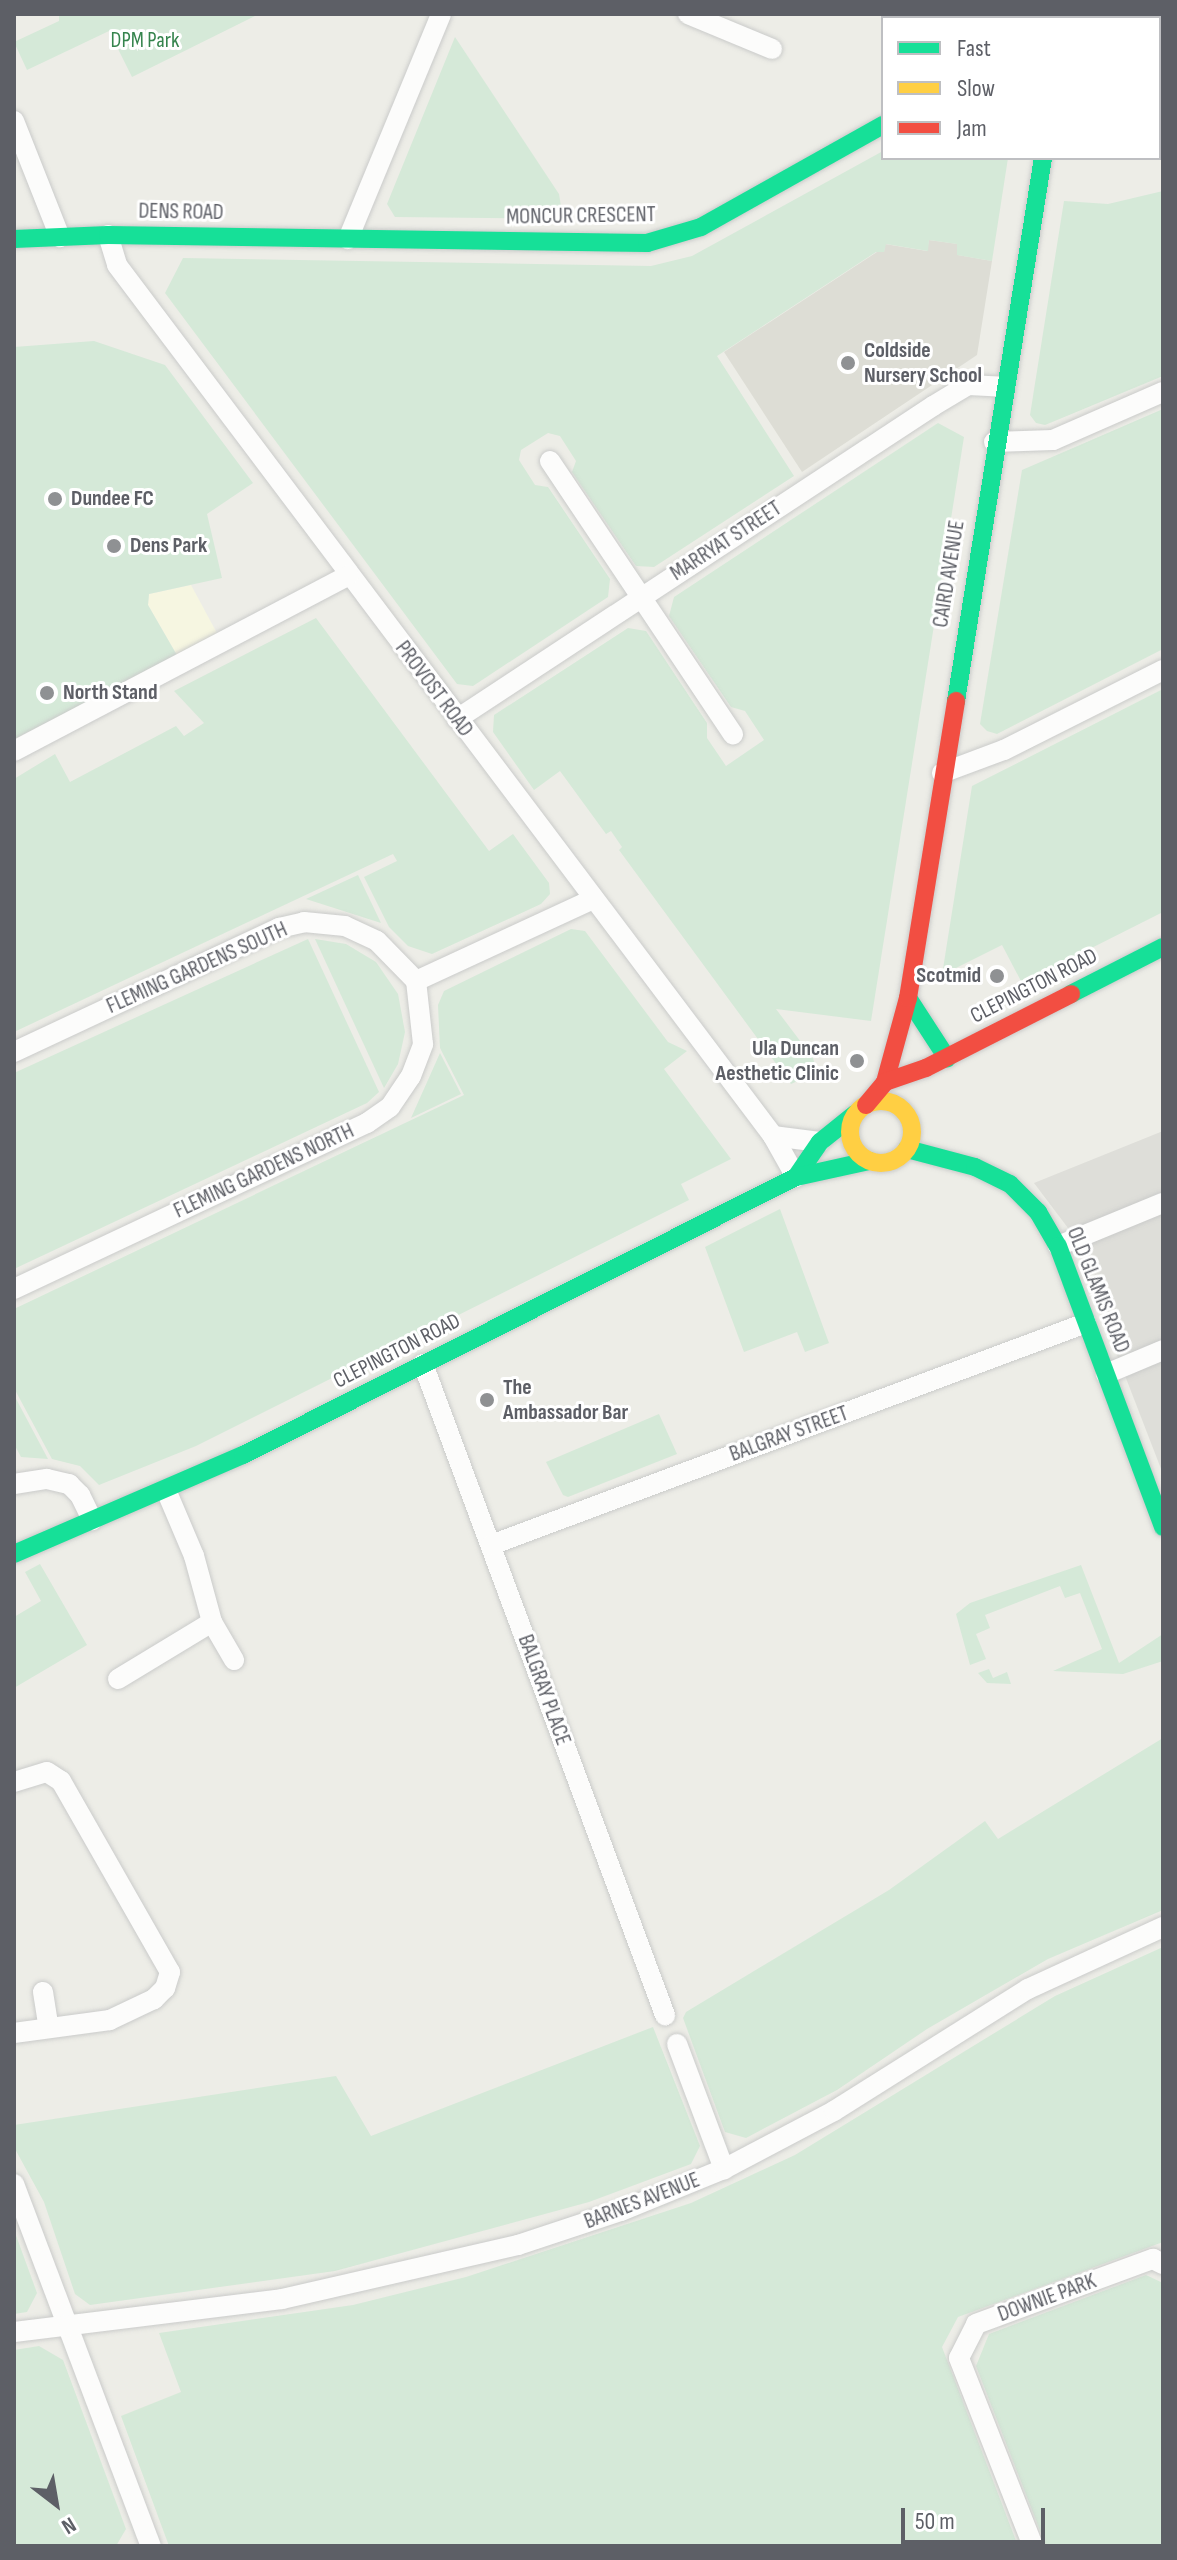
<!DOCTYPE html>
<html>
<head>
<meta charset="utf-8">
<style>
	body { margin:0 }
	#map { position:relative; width:1177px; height:2560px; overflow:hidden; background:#edede7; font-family:"Sofia Sans Condensed",sans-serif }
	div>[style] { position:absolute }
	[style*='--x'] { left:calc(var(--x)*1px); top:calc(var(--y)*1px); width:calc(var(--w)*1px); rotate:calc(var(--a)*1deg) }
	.commercial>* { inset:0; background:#f6f6e1 }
	.industrial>* { inset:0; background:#deded9 }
	.education>* { inset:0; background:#ddddd5 }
	.green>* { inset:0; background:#d5e9d8 }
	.roads { filter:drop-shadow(0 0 2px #cacbca) drop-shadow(0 0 2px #cacbca) }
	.street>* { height:20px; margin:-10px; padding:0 10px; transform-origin:10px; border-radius:10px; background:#fcfcfb }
	.fast>* { height:18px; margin:-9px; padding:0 9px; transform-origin:9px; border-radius:9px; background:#16e098 }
	.slow>* { height:18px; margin:-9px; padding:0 9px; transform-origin:9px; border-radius:9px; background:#ffcf43 }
	.slow>.ring { margin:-9px; padding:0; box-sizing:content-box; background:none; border:18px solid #ffcf43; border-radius:50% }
	.jam>* { height:18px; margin:-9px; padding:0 9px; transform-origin:9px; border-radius:9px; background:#f24e42 }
	.dots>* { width:22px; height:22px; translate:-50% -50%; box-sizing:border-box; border:4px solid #fff; border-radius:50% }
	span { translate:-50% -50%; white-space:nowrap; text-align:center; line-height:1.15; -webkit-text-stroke:6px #fff; paint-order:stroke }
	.park-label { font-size:22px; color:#35844d }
	.street-label { font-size:22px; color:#5d5f66 }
	.poi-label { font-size:22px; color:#5d5f66; font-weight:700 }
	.left { translate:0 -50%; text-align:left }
	.right { translate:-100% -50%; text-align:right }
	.frame { position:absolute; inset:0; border:16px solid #5d5f66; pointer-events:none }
	.legend { position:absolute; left:881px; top:16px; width:280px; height:144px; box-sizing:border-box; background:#fff; border:2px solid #bebfc2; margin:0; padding:10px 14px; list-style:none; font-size:24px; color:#5d5f66 }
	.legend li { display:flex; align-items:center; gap:16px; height:40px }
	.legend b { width:40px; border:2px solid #bebfc2 }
	.north { position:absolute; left:16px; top:2464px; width:80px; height:80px; -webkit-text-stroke:6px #fff; paint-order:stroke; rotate:149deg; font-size:22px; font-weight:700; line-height:32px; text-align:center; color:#5d5f66 }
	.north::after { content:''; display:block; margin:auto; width:28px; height:36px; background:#5d5f66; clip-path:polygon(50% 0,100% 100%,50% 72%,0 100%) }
	.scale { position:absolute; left:901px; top:2508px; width:144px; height:36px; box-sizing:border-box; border:4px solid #5d5f66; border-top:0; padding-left:10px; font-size:24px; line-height:28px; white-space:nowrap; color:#5d5f66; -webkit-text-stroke:6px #fff; paint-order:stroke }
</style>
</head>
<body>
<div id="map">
	<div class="commercial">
		<i style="clip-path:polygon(191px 585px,218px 635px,178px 657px,148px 605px,149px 594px)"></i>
	</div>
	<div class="industrial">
		<i style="clip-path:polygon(1163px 1131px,1163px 1474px,1068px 1228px,1034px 1183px)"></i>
	</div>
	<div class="education">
		<i style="clip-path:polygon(929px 240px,958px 244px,958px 255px,992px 261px,977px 355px,802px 472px,724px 352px,877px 252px,884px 252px,885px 244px,927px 251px)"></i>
	</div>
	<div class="green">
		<i style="clip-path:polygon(59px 14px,259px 14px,132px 77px,109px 31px,27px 70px,14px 42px,59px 21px)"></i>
		<i style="clip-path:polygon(455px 37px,559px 194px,563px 219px,395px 217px,387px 204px)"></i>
		<i style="clip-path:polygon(883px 151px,883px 158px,1008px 158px,992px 261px,957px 255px,957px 244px,929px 240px,928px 251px,886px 244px,884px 252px,876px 252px,717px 356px,794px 476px,654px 567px,636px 566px,572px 472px,576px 461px,560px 436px,548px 433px,521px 450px,519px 460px,535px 485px,548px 487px,610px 579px,608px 597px,473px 686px,457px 684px,165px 293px,183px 258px,651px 266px,692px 256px)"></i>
		<i style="clip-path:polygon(1163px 191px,1163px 376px,1045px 425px,1036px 423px,1030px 415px,1064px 201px,1108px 204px)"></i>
		<i style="clip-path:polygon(94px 341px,165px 365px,253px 483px,207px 514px,222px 578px,149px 594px,148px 605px,178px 657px,14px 739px,14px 347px)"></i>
		<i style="clip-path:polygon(1163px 409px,1163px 649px,997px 734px,987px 731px,980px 724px,1022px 470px)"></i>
		<i style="clip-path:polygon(938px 423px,964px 437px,871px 1021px,776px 1009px,813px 1058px,817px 1072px,791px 1084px,619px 850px,622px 847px,611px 831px,606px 834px,560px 771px,534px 790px,493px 732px,494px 715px,628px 628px,646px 631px,707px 723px,707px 738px,726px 766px,764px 740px,745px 711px,731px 707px,669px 616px,674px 597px)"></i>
		<i style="clip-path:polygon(316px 618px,489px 851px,513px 834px,549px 883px,550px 894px,541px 904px,432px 954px,408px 946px,389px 927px,364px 877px,397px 861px,393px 854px,14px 1032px,14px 779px,55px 754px,70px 782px,176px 726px,184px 736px,204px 723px,174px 691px)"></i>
		<i style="clip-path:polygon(1163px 689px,1163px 912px,1022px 983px,1002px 945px,942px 975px,972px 786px)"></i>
		<i style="clip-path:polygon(358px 875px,381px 923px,306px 899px)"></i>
		<i style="clip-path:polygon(571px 929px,585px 931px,668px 1042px,687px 1051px,664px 1069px,731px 1159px,681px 1184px,689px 1200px,196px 1446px,99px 1485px,80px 1466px,52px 1459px,14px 1388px,14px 1309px,464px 1095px,440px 1048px,438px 1005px,444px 991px)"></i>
		<i style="clip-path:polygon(308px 939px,379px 1092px,367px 1103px,14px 1269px,14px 1073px)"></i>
		<i style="clip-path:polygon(315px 939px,346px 944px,376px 962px,398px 994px,405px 1032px,398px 1064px,384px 1088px)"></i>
		<i style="clip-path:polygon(440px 1053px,461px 1094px,411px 1118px)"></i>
		<i style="clip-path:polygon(780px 1209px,829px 1343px,805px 1352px,797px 1332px,744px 1352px,705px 1247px)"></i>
		<i style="clip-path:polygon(14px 1395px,48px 1459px,21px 1457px,14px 1444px)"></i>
		<i style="clip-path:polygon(659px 1414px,677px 1454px,568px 1497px,563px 1495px,546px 1462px)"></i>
		<i style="clip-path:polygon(40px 1564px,87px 1645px,14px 1688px,14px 1617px,41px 1601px,25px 1572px)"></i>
		<i style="clip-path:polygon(1081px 1565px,1119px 1663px,1163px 1634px,1163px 1661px,1123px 1674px,1053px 1671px,1102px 1649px,1080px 1593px,1065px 1598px,1060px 1586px,985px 1615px,990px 1628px,976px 1634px,986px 1659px,970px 1665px,956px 1614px,970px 1603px)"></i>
		<i style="clip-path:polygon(989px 1669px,993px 1678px,1007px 1672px,1011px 1684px,987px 1683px,978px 1673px)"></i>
		<i style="clip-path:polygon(1163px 1738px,1163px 1910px,1048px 1959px,927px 2029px,837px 2090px,746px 2138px,725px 2132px,683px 2018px,686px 2012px,889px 1890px,985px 1821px,998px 1839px)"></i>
		<i style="clip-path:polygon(1163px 1947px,1163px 2242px,958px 2317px,942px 2347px,1018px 2546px,169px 2546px,121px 2416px,181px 2392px,159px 2333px,353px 2305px,466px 2277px,691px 2203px,795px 2155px,1055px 1996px)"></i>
		<i style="clip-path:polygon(653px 2027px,700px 2146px,691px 2164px,589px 2202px,335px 2271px,90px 2305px,75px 2294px,44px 2202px,14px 2147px,14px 2125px,336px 2076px,371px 2136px)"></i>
		<i style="clip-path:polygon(14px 2230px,37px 2293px,27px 2312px,14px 2314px)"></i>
		<i style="clip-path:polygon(1146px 2275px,1163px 2283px,1163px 2546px,1046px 2546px,976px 2366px,989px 2334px)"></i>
		<i style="clip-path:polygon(39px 2346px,63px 2360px,126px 2529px,116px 2546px,14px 2546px,14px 2350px)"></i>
	</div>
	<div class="roads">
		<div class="street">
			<i style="--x:688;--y:14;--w:91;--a:22.6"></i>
			<i style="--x:14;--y:121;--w:125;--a:68.4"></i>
			<i style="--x:108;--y:235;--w:31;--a:73"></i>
			<i style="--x:117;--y:265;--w:1090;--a:53.01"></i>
			<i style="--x:773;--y:1136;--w:47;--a:60.7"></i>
			<i style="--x:348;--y:239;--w:243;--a:-67.5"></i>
			<i style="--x:994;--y:442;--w:59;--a:-1.9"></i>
			<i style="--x:1053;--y:440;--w:120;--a:-23.6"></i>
			<i style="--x:550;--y:461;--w:329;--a:56.2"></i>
			<i style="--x:457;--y:719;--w:570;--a:-33.33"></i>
			<i style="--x:933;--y:406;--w:41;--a:-31"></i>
			<i style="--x:968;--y:385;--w:35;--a:3"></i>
			<i style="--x:14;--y:751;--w:378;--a:-27.7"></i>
			<i style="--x:942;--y:773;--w:66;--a:-20.4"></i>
			<i style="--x:1004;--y:750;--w:178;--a:-26.7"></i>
			<i style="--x:416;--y:981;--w:193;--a:-24.8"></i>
			<i style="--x:14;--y:1052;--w:293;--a:-25.1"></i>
			<i style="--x:279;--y:928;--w:26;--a:-13"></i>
			<i style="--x:304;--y:922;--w:41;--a:5.6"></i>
			<i style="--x:345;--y:926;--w:35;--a:25"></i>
			<i style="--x:377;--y:941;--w:56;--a:45.7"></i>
			<i style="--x:773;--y:1136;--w:47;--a:7.3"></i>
			<i style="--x:1058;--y:1246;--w:113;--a:-22.3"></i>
			<i style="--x:14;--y:1289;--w:390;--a:-25.2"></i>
			<i style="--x:367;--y:1123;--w:28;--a:-35"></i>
			<i style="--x:390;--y:1107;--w:37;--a:-56"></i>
			<i style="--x:411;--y:1076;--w:34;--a:-69"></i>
			<i style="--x:423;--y:1044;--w:63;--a:-96.3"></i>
			<i style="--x:423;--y:1364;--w:695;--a:69.61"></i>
			<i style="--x:1106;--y:1374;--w:62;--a:-22.8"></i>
			<i style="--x:14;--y:1484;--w:33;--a:-9"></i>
			<i style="--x:47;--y:1479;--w:23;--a:13"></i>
			<i style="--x:69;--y:1484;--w:16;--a:45"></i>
			<i style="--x:80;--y:1495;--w:28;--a:64"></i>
			<i style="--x:166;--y:1490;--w:72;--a:67"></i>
			<i style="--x:194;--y:1556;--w:68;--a:74.7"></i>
			<i style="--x:212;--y:1622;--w:44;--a:59.9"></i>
			<i style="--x:491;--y:1545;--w:635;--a:-20.46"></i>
			<i style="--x:118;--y:1679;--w:110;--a:-31.2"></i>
			<i style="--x:14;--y:1782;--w:34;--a:-17"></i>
			<i style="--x:47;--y:1772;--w:17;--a:33"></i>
			<i style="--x:61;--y:1781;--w:220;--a:60.3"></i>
			<i style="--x:170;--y:1972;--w:17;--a:107"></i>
			<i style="--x:165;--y:1988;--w:16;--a:135"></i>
			<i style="--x:154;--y:1999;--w:49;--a:154.5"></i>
			<i style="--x:110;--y:2020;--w:97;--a:172.3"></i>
			<i style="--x:43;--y:1992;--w:36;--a:81"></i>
			<i style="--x:677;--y:2044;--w:134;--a:69.4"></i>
			<i style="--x:14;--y:2184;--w:387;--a:69.3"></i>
			<i style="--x:14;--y:2332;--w:270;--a:-7"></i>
			<i style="--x:282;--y:2299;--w:242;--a:-12.9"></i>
			<i style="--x:518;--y:2245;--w:108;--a:-18.3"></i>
			<i style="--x:621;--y:2211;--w:111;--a:-22.2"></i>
			<i style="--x:724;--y:2169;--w:124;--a:-27.8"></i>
			<i style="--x:834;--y:2111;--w:229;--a:-32.2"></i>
			<i style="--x:1028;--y:1989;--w:149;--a:-24.7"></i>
			<i style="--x:1033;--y:2546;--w:202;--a:-111.5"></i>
			<i style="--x:959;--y:2358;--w:38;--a:-63"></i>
			<i style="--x:976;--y:2324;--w:189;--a:-20.2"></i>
			<i style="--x:1153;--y:2259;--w:11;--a:27"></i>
		</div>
		<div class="fast">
			<i style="--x:1116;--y:14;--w:11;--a:22"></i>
			<i style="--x:1050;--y:18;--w:5;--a:-53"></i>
			<i style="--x:1159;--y:30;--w:4;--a:27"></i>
			<i style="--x:14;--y:239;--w:94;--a:-2.4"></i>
			<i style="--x:108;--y:235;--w:539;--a:0.85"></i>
			<i style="--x:647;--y:243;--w:56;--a:-16.5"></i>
			<i style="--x:701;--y:227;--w:209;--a:-29.3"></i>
			<i style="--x:956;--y:701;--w:550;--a:-80.9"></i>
			<i style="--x:1071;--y:994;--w:103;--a:-27.1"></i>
			<i style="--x:908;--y:998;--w:72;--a:57"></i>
			<i style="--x:907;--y:1149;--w:70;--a:14.8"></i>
			<i style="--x:975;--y:1167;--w:39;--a:26"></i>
			<i style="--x:1010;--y:1184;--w:40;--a:45"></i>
			<i style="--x:1038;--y:1212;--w:39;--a:60"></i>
			<i style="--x:1058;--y:1246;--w:300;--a:69.5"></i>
			<i style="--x:796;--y:1177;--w:42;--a:-55.6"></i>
			<i style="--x:820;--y:1142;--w:45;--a:-38.7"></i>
			<i style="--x:14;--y:1554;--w:249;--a:-23.4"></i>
			<i style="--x:243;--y:1455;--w:619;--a:-26.69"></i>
			<i style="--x:796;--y:1177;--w:75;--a:-12.4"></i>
		</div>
		<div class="slow">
			<i class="ring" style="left:850px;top:1101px;width:44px;height:44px"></i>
		</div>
		<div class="jam">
			<i style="--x:885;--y:1082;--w:87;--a:-74.7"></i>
			<i style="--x:908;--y:998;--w:301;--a:-80.8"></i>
			<i style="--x:866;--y:1105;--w:30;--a:-50"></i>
			<i style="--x:885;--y:1082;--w:43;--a:-18.9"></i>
			<i style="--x:926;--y:1068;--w:163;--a:-27"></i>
		</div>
	</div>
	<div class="dots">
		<i style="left:848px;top:363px;background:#8f9193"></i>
		<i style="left:55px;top:499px;background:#8f9193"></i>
		<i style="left:114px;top:546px;background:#8f9193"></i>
		<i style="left:47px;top:693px;background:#8f9193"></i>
		<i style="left:997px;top:976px;background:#8f9193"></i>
		<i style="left:857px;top:1061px;background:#8f9193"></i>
		<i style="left:487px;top:1400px;background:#8f9193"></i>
	</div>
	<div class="park-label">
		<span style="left:145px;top:41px">DPM Park</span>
	</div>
	<div class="street-label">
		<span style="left:181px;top:212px;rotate:1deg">DENS ROAD</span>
		<span style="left:581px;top:216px;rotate:-1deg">MONCUR CRESCENT</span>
		<span style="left:726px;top:541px;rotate:-33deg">MARRYAT STREET</span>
		<span style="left:949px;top:574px;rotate:-81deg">CAIRD AVENUE</span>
		<span style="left:434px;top:689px;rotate:53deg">PROVOST ROAD</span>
		<span style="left:197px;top:968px;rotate:-24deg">FLEMING GARDENS SOUTH</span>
		<span style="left:1034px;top:986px;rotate:-27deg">CLEPINGTON ROAD</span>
		<span style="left:264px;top:1171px;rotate:-25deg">FLEMING GARDENS NORTH</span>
		<span style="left:1098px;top:1290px;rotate:68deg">OLD GLAMIS ROAD</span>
		<span style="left:397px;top:1351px;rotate:-27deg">CLEPINGTON ROAD</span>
		<span style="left:789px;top:1434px;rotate:-20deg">BALGRAY STREET</span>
		<span style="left:544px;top:1690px;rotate:70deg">BALGRAY PLACE</span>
		<span style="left:642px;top:2201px;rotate:-21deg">BARNES AVENUE</span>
		<span style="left:1047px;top:2298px;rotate:-20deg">DOWNIE PARK</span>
	</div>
	<div class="poi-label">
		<span class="left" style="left:864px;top:363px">Coldside<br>Nursery School</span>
		<span class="left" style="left:71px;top:499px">Dundee FC</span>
		<span class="left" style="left:130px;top:546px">Dens Park</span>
		<span class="left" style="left:63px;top:693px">North Stand</span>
		<span class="right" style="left:981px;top:976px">Scotmid</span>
		<span class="right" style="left:839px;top:1061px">Ula Duncan<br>Aesthetic Clinic</span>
		<span class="left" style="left:503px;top:1400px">The<br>Ambassador Bar</span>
	</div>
	<div class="frame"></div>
	<ul class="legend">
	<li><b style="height:10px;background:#16e098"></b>Fast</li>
	<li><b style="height:10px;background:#ffcf43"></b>Slow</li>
	<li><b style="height:10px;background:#f24e42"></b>Jam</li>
	</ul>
	<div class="north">N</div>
	<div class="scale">50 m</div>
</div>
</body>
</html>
